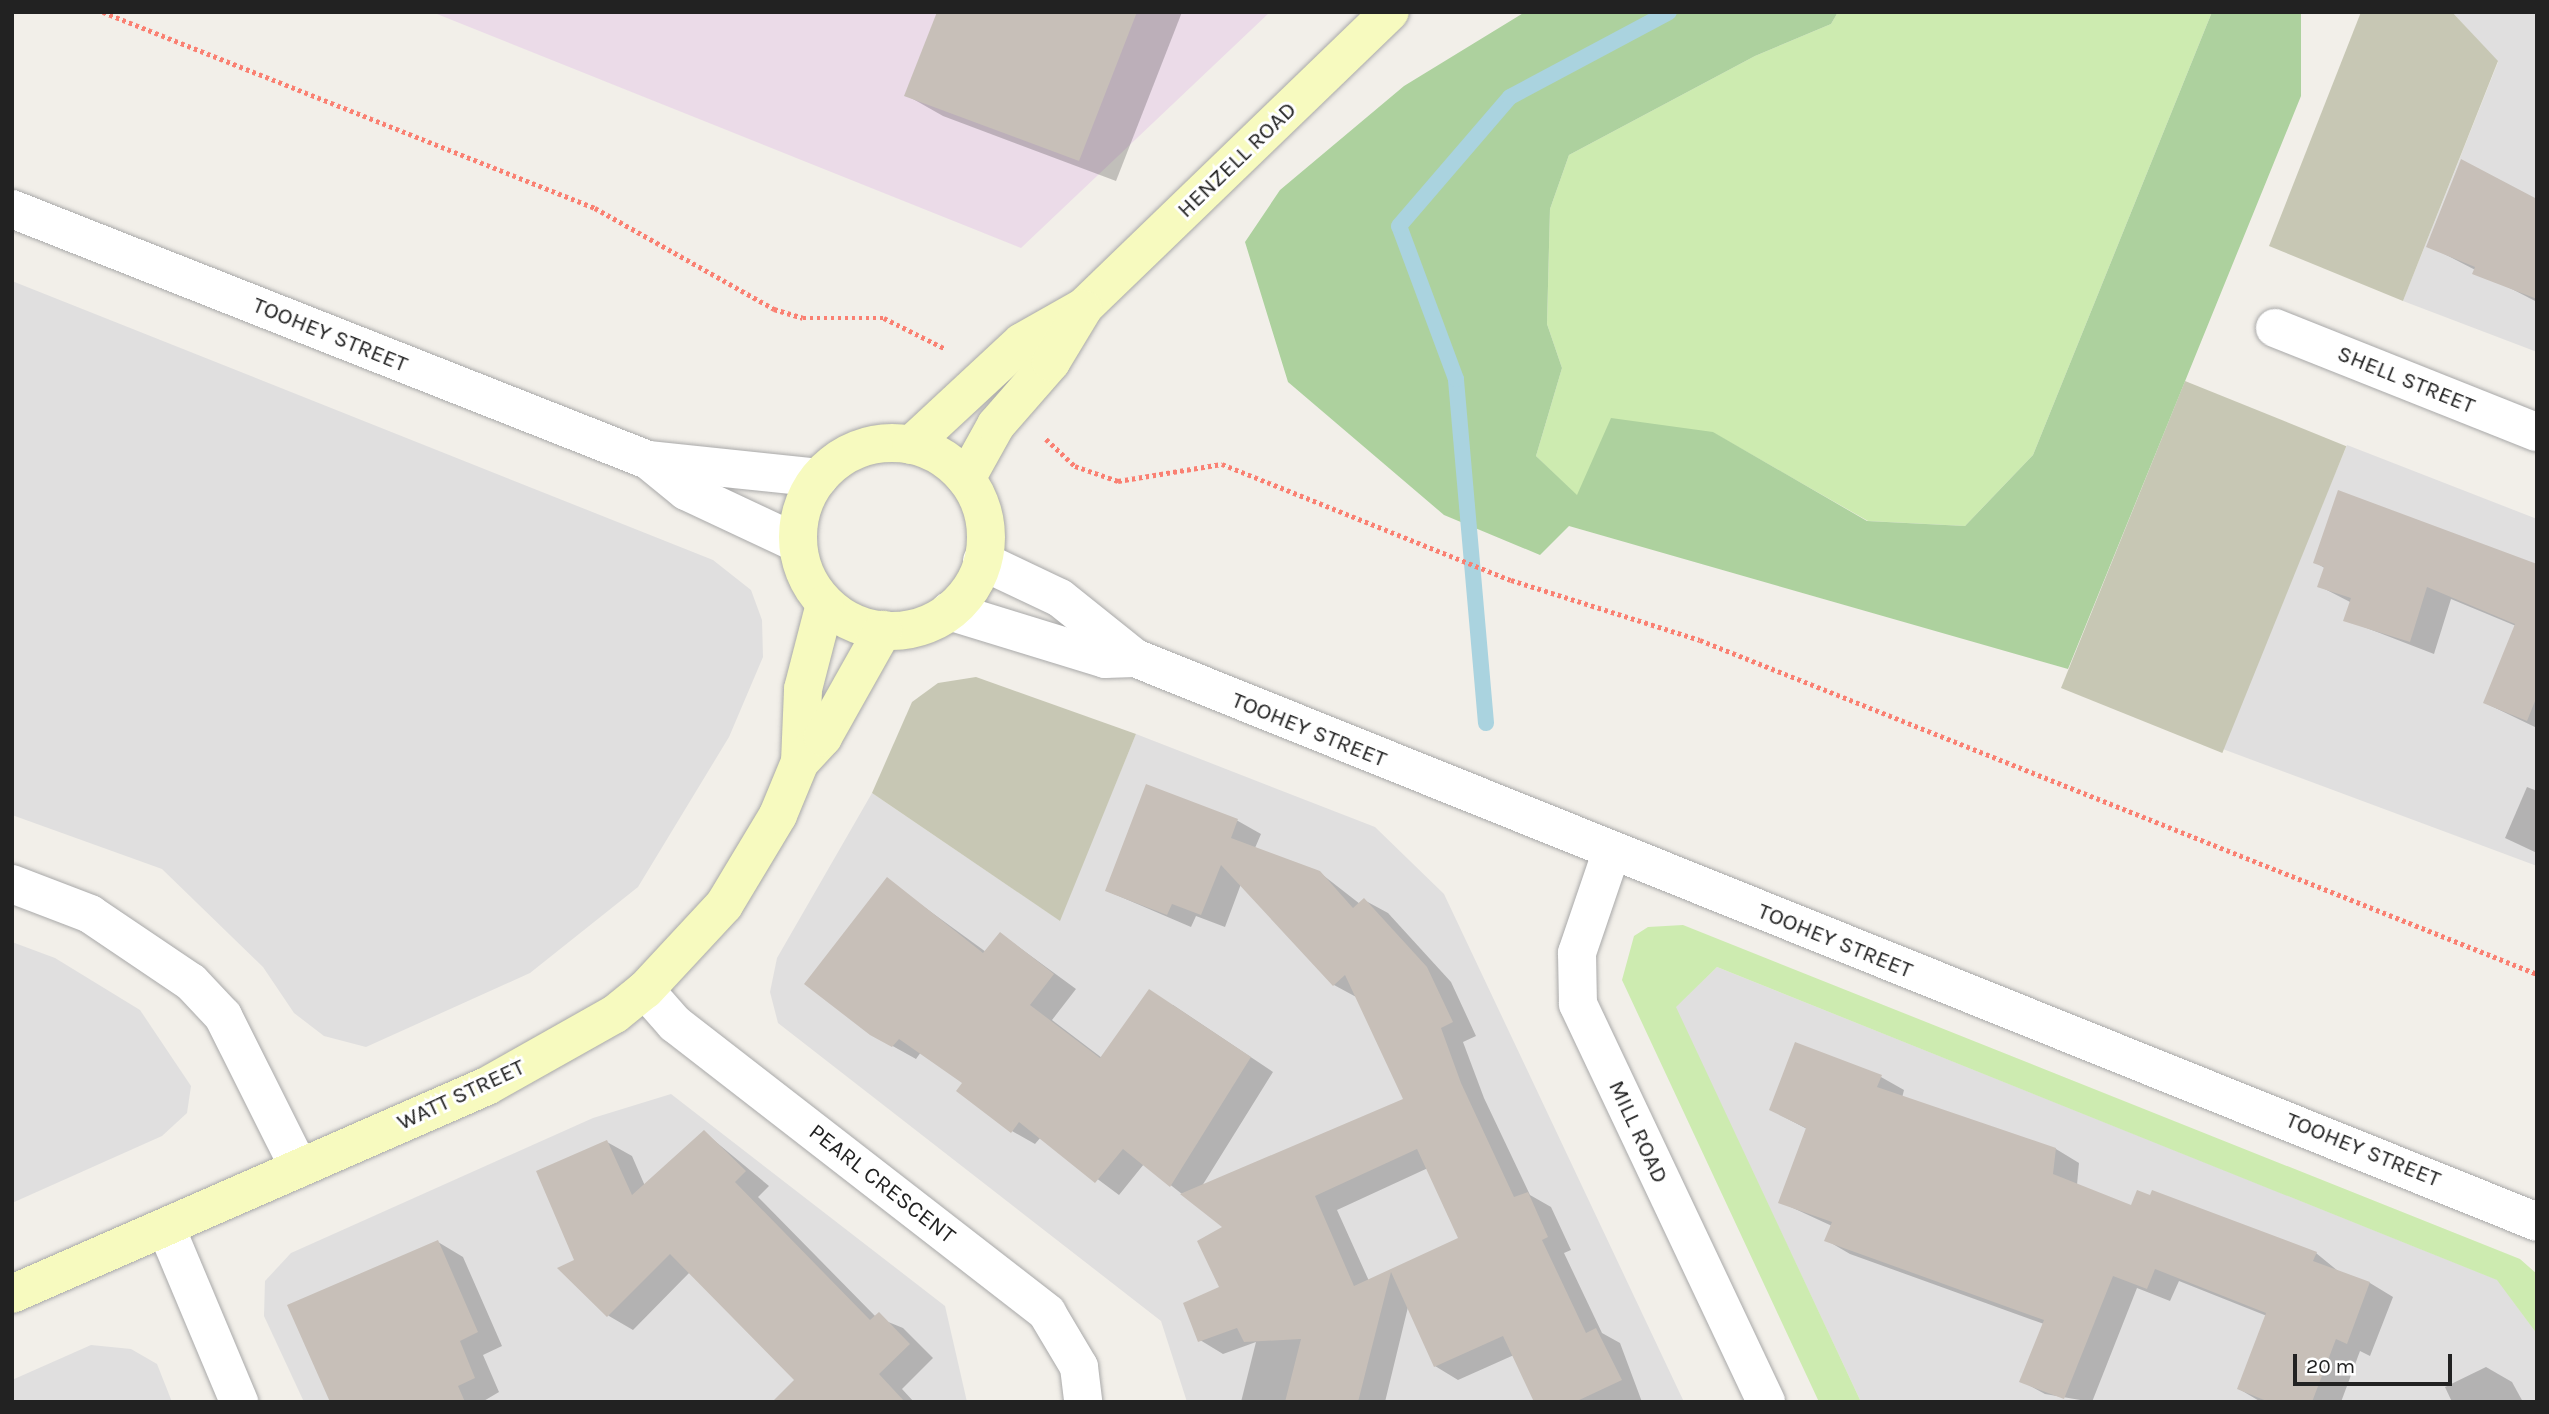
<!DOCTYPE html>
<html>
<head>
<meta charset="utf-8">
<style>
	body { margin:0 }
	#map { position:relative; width:2549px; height:1414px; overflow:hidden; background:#f2efe9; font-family:Karla,sans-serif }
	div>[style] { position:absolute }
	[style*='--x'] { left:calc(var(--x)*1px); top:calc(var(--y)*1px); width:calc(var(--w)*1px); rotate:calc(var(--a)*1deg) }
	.residential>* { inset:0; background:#e0dfdf }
	.industrial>* { inset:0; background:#ebdbe8 }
	.construction>* { inset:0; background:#c7c7b4; transform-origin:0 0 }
	.grass>* { inset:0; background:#cdebb0 }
	.forest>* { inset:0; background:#add19e }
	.shadow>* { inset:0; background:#0003 }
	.stream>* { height:16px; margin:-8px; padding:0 8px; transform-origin:8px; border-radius:8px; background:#aad3df }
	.building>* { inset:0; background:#c7bfb8 }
	.path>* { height:4.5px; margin-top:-2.25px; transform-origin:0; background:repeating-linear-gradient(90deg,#fa8072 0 3.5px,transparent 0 7px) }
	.roads { filter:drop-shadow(0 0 2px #a9a9a9) drop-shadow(0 0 2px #a9a9a9) }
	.minor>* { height:38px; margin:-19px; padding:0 19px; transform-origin:19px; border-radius:19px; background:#fff }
	.tertiary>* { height:38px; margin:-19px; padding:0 19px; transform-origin:19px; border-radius:19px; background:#fff }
	.secondary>* { height:38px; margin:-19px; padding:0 19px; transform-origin:19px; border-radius:19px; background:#f7fabf }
	.secondary>.ring { margin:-19px; padding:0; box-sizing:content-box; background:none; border:38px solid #f7fabf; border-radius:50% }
	span { translate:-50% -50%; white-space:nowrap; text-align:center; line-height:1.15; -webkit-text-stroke:6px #fff; paint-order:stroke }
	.street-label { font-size:23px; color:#222 }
	.frame { position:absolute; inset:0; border:14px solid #222; pointer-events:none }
	.scale { position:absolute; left:2293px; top:1354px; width:159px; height:32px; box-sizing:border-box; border:4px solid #222; border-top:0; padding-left:9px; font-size:21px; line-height:24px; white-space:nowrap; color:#222; -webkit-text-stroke:5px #fff; paint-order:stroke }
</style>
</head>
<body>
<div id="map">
	<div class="residential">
		<i style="clip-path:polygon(2452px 12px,2537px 12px,2537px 352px,2403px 301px,2498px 62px)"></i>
		<i style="clip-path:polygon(12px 281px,713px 560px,751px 590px,762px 620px,763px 657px,729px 737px,638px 887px,530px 973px,366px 1047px,324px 1036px,294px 1013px,263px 967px,162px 869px,12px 815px)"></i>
		<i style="clip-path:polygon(2347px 445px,2537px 519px,2537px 866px,2220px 748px)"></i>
		<i style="clip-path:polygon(1136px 734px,1375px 827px,1444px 894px,1684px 1402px,1187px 1402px,1161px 1321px,778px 1023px,770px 992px,777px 958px,872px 793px,1059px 920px)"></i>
		<i style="clip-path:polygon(12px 942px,55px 958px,140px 1010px,191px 1086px,187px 1113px,162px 1136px,12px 1203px)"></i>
		<i style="clip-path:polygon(1717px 967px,2498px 1280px,2537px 1334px,2537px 1402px,1861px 1402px,1675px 1007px)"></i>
		<i style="clip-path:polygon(671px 1094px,945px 1306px,967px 1402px,304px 1402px,264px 1316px,265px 1281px,291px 1253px,593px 1118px)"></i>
		<i style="clip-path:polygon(91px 1345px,131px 1349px,157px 1364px,172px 1402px,12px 1402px,12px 1380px)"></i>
	</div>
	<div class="industrial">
		<i style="clip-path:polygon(432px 12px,1270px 12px,1021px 248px)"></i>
	</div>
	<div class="construction">
		<i style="clip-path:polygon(2361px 12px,2452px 12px,2498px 61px,2403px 301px,2269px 246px)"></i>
		<i style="left:2185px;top:381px;width:174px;height:331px;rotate:22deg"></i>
		<i style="clip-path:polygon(976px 677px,1136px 734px,1060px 921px,872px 793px,912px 702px,938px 683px)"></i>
	</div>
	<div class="grass">
		<i style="clip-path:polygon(1838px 12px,2212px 12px,2033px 455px,1965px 526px,1868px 521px,1712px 432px,1577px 496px,1536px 456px,1562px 368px,1547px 324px,1550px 209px,1569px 155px,1755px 56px,1831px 24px)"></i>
		<i style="clip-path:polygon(1683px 925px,2520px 1259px,2537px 1274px,2537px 1334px,2497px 1280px,1717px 967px,1676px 1007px,1861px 1402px,1819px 1402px,1622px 980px,1634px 936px,1648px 927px)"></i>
	</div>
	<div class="forest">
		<i style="clip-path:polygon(1525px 12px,1838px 12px,1831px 24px,1755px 56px,1569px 155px,1550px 209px,1547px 324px,1562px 368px,1536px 456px,1577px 495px,1611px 418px,1713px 432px,1867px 521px,1965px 526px,2033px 455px,2212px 12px,2301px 12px,2301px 96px,2068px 669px,1569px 526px,1540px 555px,1444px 515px,1288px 382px,1245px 242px,1280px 190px,1404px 86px)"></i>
	</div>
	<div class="shadow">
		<i style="clip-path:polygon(939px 12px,1182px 12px,1116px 181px,943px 116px,906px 95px)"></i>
		<i style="clip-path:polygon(2462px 161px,2537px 200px,2537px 302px,2429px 246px)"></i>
		<i style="clip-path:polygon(2339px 492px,2537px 566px,2537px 728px,2485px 703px,2516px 626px,2451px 599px,2434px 654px,2346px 620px,2352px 603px,2319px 586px,2326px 569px,2315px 562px)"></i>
		<i style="clip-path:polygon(evenodd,1147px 786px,1238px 821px,1261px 834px,1255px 848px,1319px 872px,1360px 904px,1364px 900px,1388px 913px,1451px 982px,1476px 1036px,1463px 1042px,1484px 1098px,1530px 1195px,1551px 1207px,1571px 1250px,1564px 1253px,1602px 1333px,1620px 1343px,1642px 1402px,1536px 1402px,1514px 1355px,1458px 1380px,1435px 1366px,1408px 1307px,1385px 1402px,1241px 1402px,1256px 1342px,1223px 1354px,1200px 1340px,1221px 1288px,1225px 1228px,1144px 1164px,1119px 1195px,1041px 1137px,1035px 1144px,1012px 1131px,964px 1082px,921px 1052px,916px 1059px,871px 1034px,887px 880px,986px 952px,1001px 934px,1076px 989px,1052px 1020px,1102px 1058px,1173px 1005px,1273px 1072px,1202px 1186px,1405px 1100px,1358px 998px,1334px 985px,1241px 884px,1225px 927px,1196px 916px,1191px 927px,1107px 891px,1147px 786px,1428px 1168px,1460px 1238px,1369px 1281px,1337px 1210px,1428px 1168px)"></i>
		<i style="clip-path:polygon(2527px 787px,2537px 791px,2537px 853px,2505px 838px)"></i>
		<i style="clip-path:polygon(1881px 1077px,1904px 1090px,1902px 1098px,2056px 1149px,2079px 1163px,2077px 1185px,2132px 1207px,2316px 1253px,2338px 1271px,2370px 1283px,2393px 1297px,2370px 1356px,2360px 1351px,2341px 1402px,2261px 1402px,2239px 1389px,2267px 1316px,2179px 1281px,2170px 1301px,2137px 1288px,2092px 1402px,2045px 1394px,2021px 1381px,2044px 1324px,1850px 1254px,1826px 1240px,1832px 1226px,1780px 1202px,1807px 1129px,1771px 1110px)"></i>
		<i style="clip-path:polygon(704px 1132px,769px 1186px,758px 1197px,876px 1317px,903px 1328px,933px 1358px,902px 1389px,914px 1402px,789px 1402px,796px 1380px,690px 1272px,633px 1330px,609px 1316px,560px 1268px,577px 1261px,607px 1142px,632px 1156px,645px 1186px)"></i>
		<i style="clip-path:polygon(438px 1242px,463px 1257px,502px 1346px,483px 1355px,499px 1392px,482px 1402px,360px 1402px)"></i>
		<i style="clip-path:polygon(2486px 1367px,2512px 1382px,2523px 1402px,2452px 1402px,2445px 1387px)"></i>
	</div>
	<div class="stream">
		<i style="--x:1486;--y:723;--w:345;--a:-95"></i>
		<i style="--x:1456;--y:379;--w:163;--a:-110.4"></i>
		<i style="--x:1399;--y:226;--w:170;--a:-49.3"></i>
		<i style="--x:1510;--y:97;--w:180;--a:-28.1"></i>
	</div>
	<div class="building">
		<i style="clip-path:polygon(937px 12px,1137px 12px,1079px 161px,904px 96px)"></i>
		<i style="clip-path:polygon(2461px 159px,2537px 199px,2537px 299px,2472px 274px,2475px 267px,2426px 247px)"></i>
		<i style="clip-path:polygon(2338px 490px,2537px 564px,2537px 696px,2527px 721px,2483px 703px,2515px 624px,2427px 587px,2410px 642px,2343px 621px,2351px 598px,2317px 587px,2324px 567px,2313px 563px)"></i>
		<i style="clip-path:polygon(evenodd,1146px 784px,1238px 819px,1231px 838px,1320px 871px,1353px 908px,1364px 898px,1427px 967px,1453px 1022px,1441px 1028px,1461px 1083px,1514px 1197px,1528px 1192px,1548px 1237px,1542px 1240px,1586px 1333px,1596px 1328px,1622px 1380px,1575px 1402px,1534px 1402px,1503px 1336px,1434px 1367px,1391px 1272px,1358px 1402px,1285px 1402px,1301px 1339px,1244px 1342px,1237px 1328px,1198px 1342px,1183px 1303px,1219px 1287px,1197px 1241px,1222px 1227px,1180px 1194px,1403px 1099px,1345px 975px,1333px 986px,1221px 865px,1201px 915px,1172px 904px,1167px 915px,1105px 891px,1146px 784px,1417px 1149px,1458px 1238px,1354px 1286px,1315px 1196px,1417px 1149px)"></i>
		<i style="clip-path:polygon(887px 877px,983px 953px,1000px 932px,1054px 974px,1030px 1005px,1100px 1058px,1149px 989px,1251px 1057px,1170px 1187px,1123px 1149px,1095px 1183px,1019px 1122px,1011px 1133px,956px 1091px,962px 1083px,899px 1039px,892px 1047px,870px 1035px,804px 984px)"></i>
		<i style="clip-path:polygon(1795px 1042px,1882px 1075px,1877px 1087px,2056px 1148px,2053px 1174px,2131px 1205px,2137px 1190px,2150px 1195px,2152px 1190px,2317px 1252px,2313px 1261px,2370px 1282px,2347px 1344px,2336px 1339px,2312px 1402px,2269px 1402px,2237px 1389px,2266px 1313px,2155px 1269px,2147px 1289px,2113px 1276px,2064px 1399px,2019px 1382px,2044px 1320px,1824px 1241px,1832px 1222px,1778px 1203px,1806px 1128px,1769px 1110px)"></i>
		<i style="clip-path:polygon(704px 1130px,746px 1171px,735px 1182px,870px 1320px,879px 1312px,910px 1344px,879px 1374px,905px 1402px,772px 1402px,794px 1380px,670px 1254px,607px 1317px,557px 1268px,574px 1260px,536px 1171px,607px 1140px,632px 1195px)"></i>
		<i style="clip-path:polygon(438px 1240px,478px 1332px,460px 1341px,475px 1378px,458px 1386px,465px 1402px,330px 1402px,287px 1305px)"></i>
	</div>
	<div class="path">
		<i style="--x:103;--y:12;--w:530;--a:21.72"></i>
		<i style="--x:595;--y:208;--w:206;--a:29.4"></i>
		<i style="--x:774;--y:309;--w:30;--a:17"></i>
		<i style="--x:803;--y:318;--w:81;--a:0"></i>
		<i style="--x:884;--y:318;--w:69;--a:26.6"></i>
		<i style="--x:1046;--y:439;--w:40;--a:43"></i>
		<i style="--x:1075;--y:466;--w:46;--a:19.2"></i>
		<i style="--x:1118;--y:481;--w:105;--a:-9.3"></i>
		<i style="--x:1222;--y:464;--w:311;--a:21.9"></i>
		<i style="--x:1511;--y:580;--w:198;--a:17.6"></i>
		<i style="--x:1700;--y:640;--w:901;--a:21.75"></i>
	</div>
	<div class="roads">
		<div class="minor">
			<i style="--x:2275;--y:328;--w:282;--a:21.7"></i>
			<i style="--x:1611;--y:853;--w:106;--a:108.8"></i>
			<i style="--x:1577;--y:953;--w:51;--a:88.9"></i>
			<i style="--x:1578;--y:1004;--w:440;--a:64.7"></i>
			<i style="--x:12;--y:884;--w:84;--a:21"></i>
			<i style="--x:90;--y:914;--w:122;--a:34"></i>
			<i style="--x:191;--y:982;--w:47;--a:46.7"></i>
			<i style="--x:223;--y:1016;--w:170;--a:63.4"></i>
			<i style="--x:645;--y:990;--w:45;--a:48.6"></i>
			<i style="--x:675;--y:1024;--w:471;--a:37.8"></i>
			<i style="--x:1047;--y:1313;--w:63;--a:59.3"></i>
			<i style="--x:1079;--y:1367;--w:35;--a:83"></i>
			<i style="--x:166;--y:1228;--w:189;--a:67.2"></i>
		</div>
		<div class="tertiary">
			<i style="--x:12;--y:209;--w:684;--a:21.54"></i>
			<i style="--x:648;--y:460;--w:49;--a:39.2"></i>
			<i style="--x:686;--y:491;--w:123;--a:25.1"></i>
			<i style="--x:648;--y:460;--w:172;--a:6"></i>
			<i style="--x:982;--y:561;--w:86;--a:25.4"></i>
			<i style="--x:1060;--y:598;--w:96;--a:38.7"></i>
			<i style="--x:949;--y:611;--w:163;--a:17.1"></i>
			<i style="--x:1105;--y:659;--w:30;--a:-2"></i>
			<i style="--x:1135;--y:658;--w:1511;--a:21.91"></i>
		</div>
		<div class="secondary">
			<i class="ring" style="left:798px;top:443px;width:150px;height:150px"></i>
			<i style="--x:911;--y:445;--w:151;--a:-42.9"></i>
			<i style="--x:1022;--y:342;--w:71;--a:-29.4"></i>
			<i style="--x:1084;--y:307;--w:425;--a:-44"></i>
			<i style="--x:966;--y:479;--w:62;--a:-60.9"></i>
			<i style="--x:996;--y:425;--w:84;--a:-48.9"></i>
			<i style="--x:1051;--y:362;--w:62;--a:-58.9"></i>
			<i style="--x:800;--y:762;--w:73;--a:-87.6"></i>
			<i style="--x:803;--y:689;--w:88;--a:-75.5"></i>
			<i style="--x:12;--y:1294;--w:519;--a:-23.65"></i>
			<i style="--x:487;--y:1086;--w:147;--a:-29.4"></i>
			<i style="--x:615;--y:1014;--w:38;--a:-39"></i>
			<i style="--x:645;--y:990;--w:116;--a:-47.1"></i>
			<i style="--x:724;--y:905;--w:105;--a:-59"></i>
			<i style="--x:778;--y:815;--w:57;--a:-67.5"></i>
			<i style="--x:800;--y:762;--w:34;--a:-47"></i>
			<i style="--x:823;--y:737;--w:123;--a:-60.7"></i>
		</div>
	</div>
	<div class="street-label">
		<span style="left:1237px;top:160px;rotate:-44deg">HENZELL ROAD</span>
		<span style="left:330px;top:335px;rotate:22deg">TOOHEY STREET</span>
		<span style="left:2406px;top:380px;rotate:22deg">SHELL STREET</span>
		<span style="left:1309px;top:730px;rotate:22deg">TOOHEY STREET</span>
		<span style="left:1835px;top:941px;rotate:22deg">TOOHEY STREET</span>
		<span style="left:461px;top:1095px;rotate:-25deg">WATT STREET</span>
		<span style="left:1638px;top:1132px;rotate:65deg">MILL ROAD</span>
		<span style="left:2363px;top:1150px;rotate:22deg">TOOHEY STREET</span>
		<span style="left:882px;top:1184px;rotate:38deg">PEARL CRESCENT</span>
	</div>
	<div class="frame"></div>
	<div class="scale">20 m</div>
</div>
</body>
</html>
